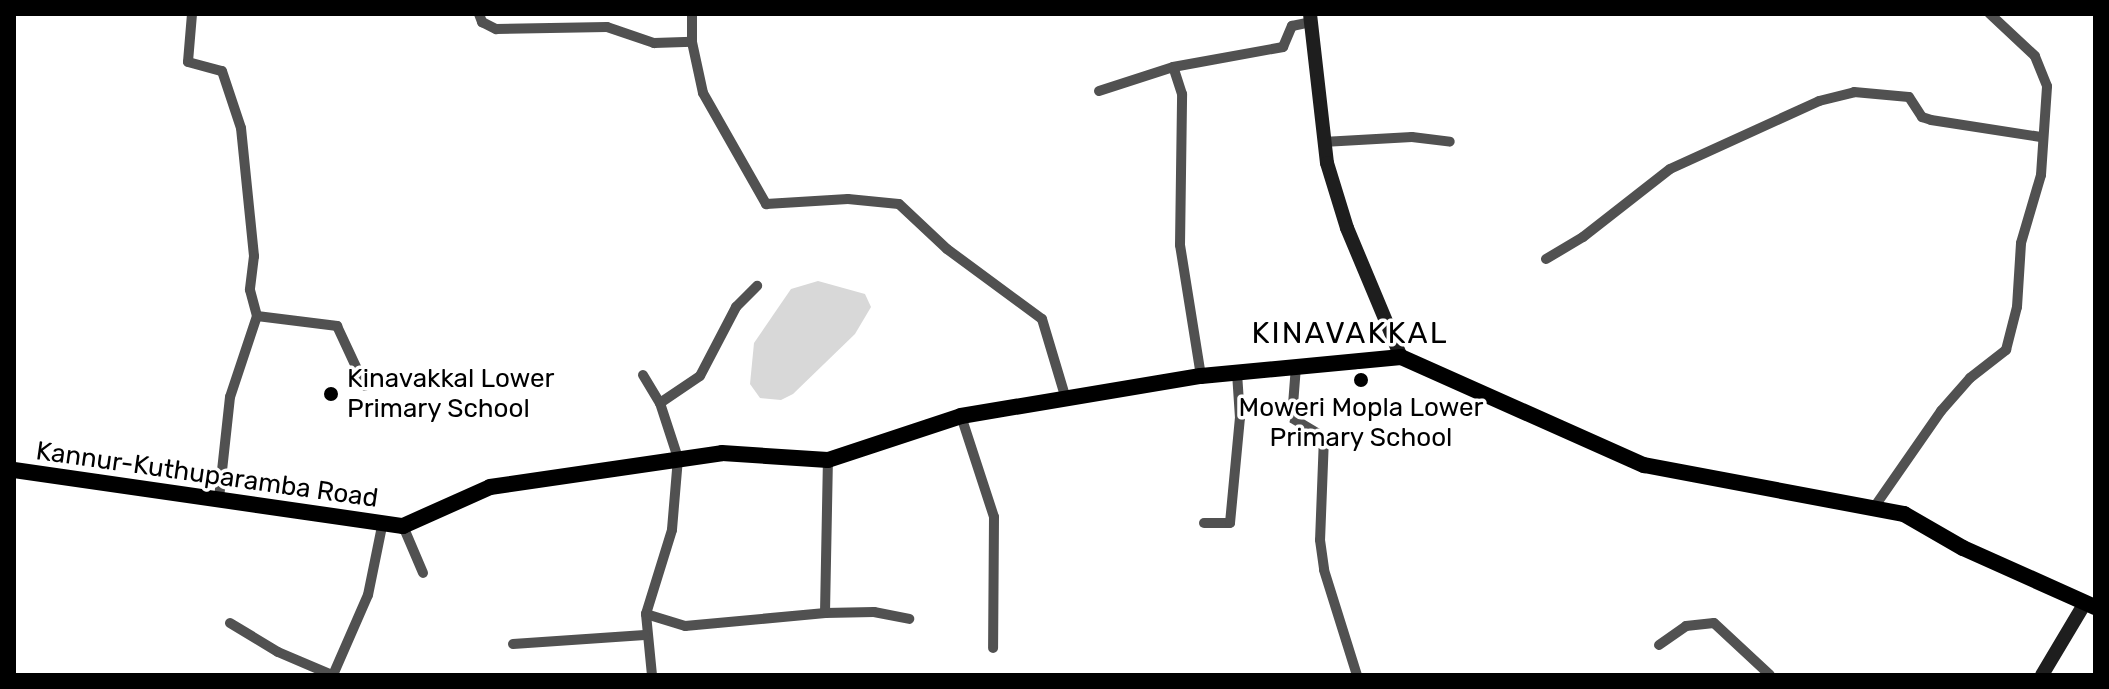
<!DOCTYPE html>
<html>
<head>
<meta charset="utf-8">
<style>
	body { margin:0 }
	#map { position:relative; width:2109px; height:689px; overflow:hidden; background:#fff; font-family:Rubik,sans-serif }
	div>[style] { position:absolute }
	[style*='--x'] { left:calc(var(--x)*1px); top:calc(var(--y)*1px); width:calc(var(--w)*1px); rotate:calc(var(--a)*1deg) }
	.green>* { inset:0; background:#d8d8d8 }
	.minor>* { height:10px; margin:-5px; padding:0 5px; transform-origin:5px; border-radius:5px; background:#515151 }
	.secondary>* { height:14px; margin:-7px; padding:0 7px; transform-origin:7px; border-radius:7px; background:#1e1e1e }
	.primary>* { height:16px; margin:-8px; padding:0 8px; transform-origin:8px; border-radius:8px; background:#000 }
	.dots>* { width:22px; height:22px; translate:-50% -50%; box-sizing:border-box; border:4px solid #fff; border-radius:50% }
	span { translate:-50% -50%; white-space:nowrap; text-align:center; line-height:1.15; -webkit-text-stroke:7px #fff; paint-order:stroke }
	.poi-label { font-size:26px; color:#000 }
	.left { translate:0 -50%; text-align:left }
	.street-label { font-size:26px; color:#000 }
	.quarter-label { font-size:30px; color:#000; letter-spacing:2px }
	.frame { position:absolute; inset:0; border:16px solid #000; pointer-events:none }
</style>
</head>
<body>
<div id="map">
	<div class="green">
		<i style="clip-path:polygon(818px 281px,865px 294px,871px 307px,855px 334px,793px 394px,781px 400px,760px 398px,750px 384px,754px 343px,791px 289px)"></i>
	</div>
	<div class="minor">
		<i style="--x:192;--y:14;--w:48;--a:94.8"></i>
		<i style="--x:188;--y:62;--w:35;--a:15"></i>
		<i style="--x:222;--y:71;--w:60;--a:71.6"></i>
		<i style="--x:241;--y:128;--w:129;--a:84.2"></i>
		<i style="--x:254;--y:256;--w:34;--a:97"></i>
		<i style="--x:250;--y:290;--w:27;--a:75"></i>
		<i style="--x:257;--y:316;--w:85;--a:108.4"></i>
		<i style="--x:230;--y:397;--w:102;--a:96.2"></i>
		<i style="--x:479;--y:14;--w:9;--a:69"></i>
		<i style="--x:482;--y:22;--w:16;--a:27"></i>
		<i style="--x:496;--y:29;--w:111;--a:-1"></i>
		<i style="--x:607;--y:27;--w:50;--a:18.8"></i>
		<i style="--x:654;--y:43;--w:38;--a:-2"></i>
		<i style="--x:692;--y:42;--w:52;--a:77.8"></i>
		<i style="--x:703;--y:93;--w:128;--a:60.4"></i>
		<i style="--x:766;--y:204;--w:82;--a:-3.5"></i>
		<i style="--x:848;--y:199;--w:51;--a:5.6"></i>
		<i style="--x:899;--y:204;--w:66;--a:43.2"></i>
		<i style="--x:947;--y:249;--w:118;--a:36.4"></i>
		<i style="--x:1042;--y:319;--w:84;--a:73.3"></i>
		<i style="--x:692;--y:14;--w:28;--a:90"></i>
		<i style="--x:1099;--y:91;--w:78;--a:-18"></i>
		<i style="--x:1323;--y:142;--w:89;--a:-3.2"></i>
		<i style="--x:1412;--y:137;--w:38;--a:7"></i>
		<i style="--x:1546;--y:259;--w:43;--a:-30.7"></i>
		<i style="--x:1583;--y:237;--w:110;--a:-38"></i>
		<i style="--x:1670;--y:169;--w:164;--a:-24.5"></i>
		<i style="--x:1819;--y:101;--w:36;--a:-14"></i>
		<i style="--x:1854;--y:92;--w:55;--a:5.2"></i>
		<i style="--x:1909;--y:97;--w:24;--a:57"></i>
		<i style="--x:1922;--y:117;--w:9;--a:18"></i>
		<i style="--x:1931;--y:120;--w:111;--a:8.8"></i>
		<i style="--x:257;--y:316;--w:81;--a:7.1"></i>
		<i style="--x:337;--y:326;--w:66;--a:65"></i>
		<i style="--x:1296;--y:366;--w:52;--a:94.4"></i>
		<i style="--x:1292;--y:418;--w:37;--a:31"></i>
		<i style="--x:1324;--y:437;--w:103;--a:92.2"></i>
		<i style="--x:1320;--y:540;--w:30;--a:82"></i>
		<i style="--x:1324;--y:570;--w:110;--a:72.6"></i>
		<i style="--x:643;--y:375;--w:33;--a:59"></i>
		<i style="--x:660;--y:403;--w:58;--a:71.9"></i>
		<i style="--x:678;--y:458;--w:72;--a:94.8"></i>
		<i style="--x:672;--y:530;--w:88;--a:107.2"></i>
		<i style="--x:646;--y:614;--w:61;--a:84.4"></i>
		<i style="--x:1201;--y:376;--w:133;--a:-99.1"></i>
		<i style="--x:1180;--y:245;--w:151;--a:-89.2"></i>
		<i style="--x:1182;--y:94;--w:28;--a:-108"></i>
		<i style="--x:1173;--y:67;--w:112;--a:-10.3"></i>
		<i style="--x:1283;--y:47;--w:23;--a:-67"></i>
		<i style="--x:1292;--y:26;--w:19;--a:-12"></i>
		<i style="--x:660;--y:403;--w:48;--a:-34"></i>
		<i style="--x:700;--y:376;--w:78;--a:-62.4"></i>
		<i style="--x:736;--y:307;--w:30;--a:-45"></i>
		<i style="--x:961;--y:416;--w:106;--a:71.9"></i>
		<i style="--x:994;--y:517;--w:131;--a:90.4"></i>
		<i style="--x:1875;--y:506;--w:116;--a:-55.2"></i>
		<i style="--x:1941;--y:411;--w:44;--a:-48.7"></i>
		<i style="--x:1970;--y:378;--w:46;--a:-37.9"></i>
		<i style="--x:2006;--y:350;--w:44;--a:-75.7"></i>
		<i style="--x:2017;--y:307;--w:64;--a:-86.4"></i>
		<i style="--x:2021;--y:243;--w:71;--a:-73.6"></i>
		<i style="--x:2041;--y:175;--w:89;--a:-86.1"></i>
		<i style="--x:2047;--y:86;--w:32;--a:-112"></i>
		<i style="--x:2035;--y:56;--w:62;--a:-137"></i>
		<i style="--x:1204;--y:523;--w:26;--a:0"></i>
		<i style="--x:1230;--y:523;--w:105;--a:-84.6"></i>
		<i style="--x:1240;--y:418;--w:45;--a:-93.8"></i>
		<i style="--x:403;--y:526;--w:51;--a:66.9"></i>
		<i style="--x:825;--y:613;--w:49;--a:-1.2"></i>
		<i style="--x:874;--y:612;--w:36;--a:11"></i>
		<i style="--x:646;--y:614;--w:41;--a:17.1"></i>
		<i style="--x:685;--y:626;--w:141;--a:-5.3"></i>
		<i style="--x:825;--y:613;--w:153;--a:-88.9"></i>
		<i style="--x:230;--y:623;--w:56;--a:31.1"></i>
		<i style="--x:278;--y:652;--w:59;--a:23.1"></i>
		<i style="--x:513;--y:644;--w:132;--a:-3.9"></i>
		<i style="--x:1659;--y:645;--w:33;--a:-35"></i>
		<i style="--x:1686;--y:626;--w:28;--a:-6"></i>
		<i style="--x:1714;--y:623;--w:76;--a:42.9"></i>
		<i style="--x:333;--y:675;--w:87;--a:-66.4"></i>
		<i style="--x:368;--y:595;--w:70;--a:-78.5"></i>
	</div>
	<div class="secondary">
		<i style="--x:1310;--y:14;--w:150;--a:83.5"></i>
		<i style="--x:1327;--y:163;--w:68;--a:72.9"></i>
		<i style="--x:1347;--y:228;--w:140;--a:67.3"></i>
		<i style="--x:2042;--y:675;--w:84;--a:-59.2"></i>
	</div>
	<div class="primary">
		<i style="--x:14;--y:470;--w:393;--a:8.2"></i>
		<i style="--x:403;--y:526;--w:95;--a:-24.1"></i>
		<i style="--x:490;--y:487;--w:234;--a:-8.3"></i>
		<i style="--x:722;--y:453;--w:106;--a:3.8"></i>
		<i style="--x:828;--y:460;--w:140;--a:-18.3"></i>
		<i style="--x:961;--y:416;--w:243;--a:-9.5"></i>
		<i style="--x:1201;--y:376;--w:201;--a:-5.4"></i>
		<i style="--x:1401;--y:357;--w:266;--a:24"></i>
		<i style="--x:1644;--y:465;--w:265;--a:10.7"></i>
		<i style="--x:1904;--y:514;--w:68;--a:30"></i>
		<i style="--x:1963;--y:548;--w:145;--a:24.1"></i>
	</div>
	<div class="dots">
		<i style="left:1361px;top:380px;background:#000"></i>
		<i style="left:331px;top:394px;background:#000"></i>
	</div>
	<div class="poi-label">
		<span class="left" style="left:347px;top:394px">Kinavakkal Lower<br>Primary School</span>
		<span style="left:1361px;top:423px">Moweri Mopla Lower<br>Primary School</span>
	</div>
	<div class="street-label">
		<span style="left:207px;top:475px;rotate:8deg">Kannur-Kuthuparamba Road</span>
	</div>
	<div class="quarter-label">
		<span style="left:1350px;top:333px">KINAVAKKAL</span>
	</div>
	<div class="frame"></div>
</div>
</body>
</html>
